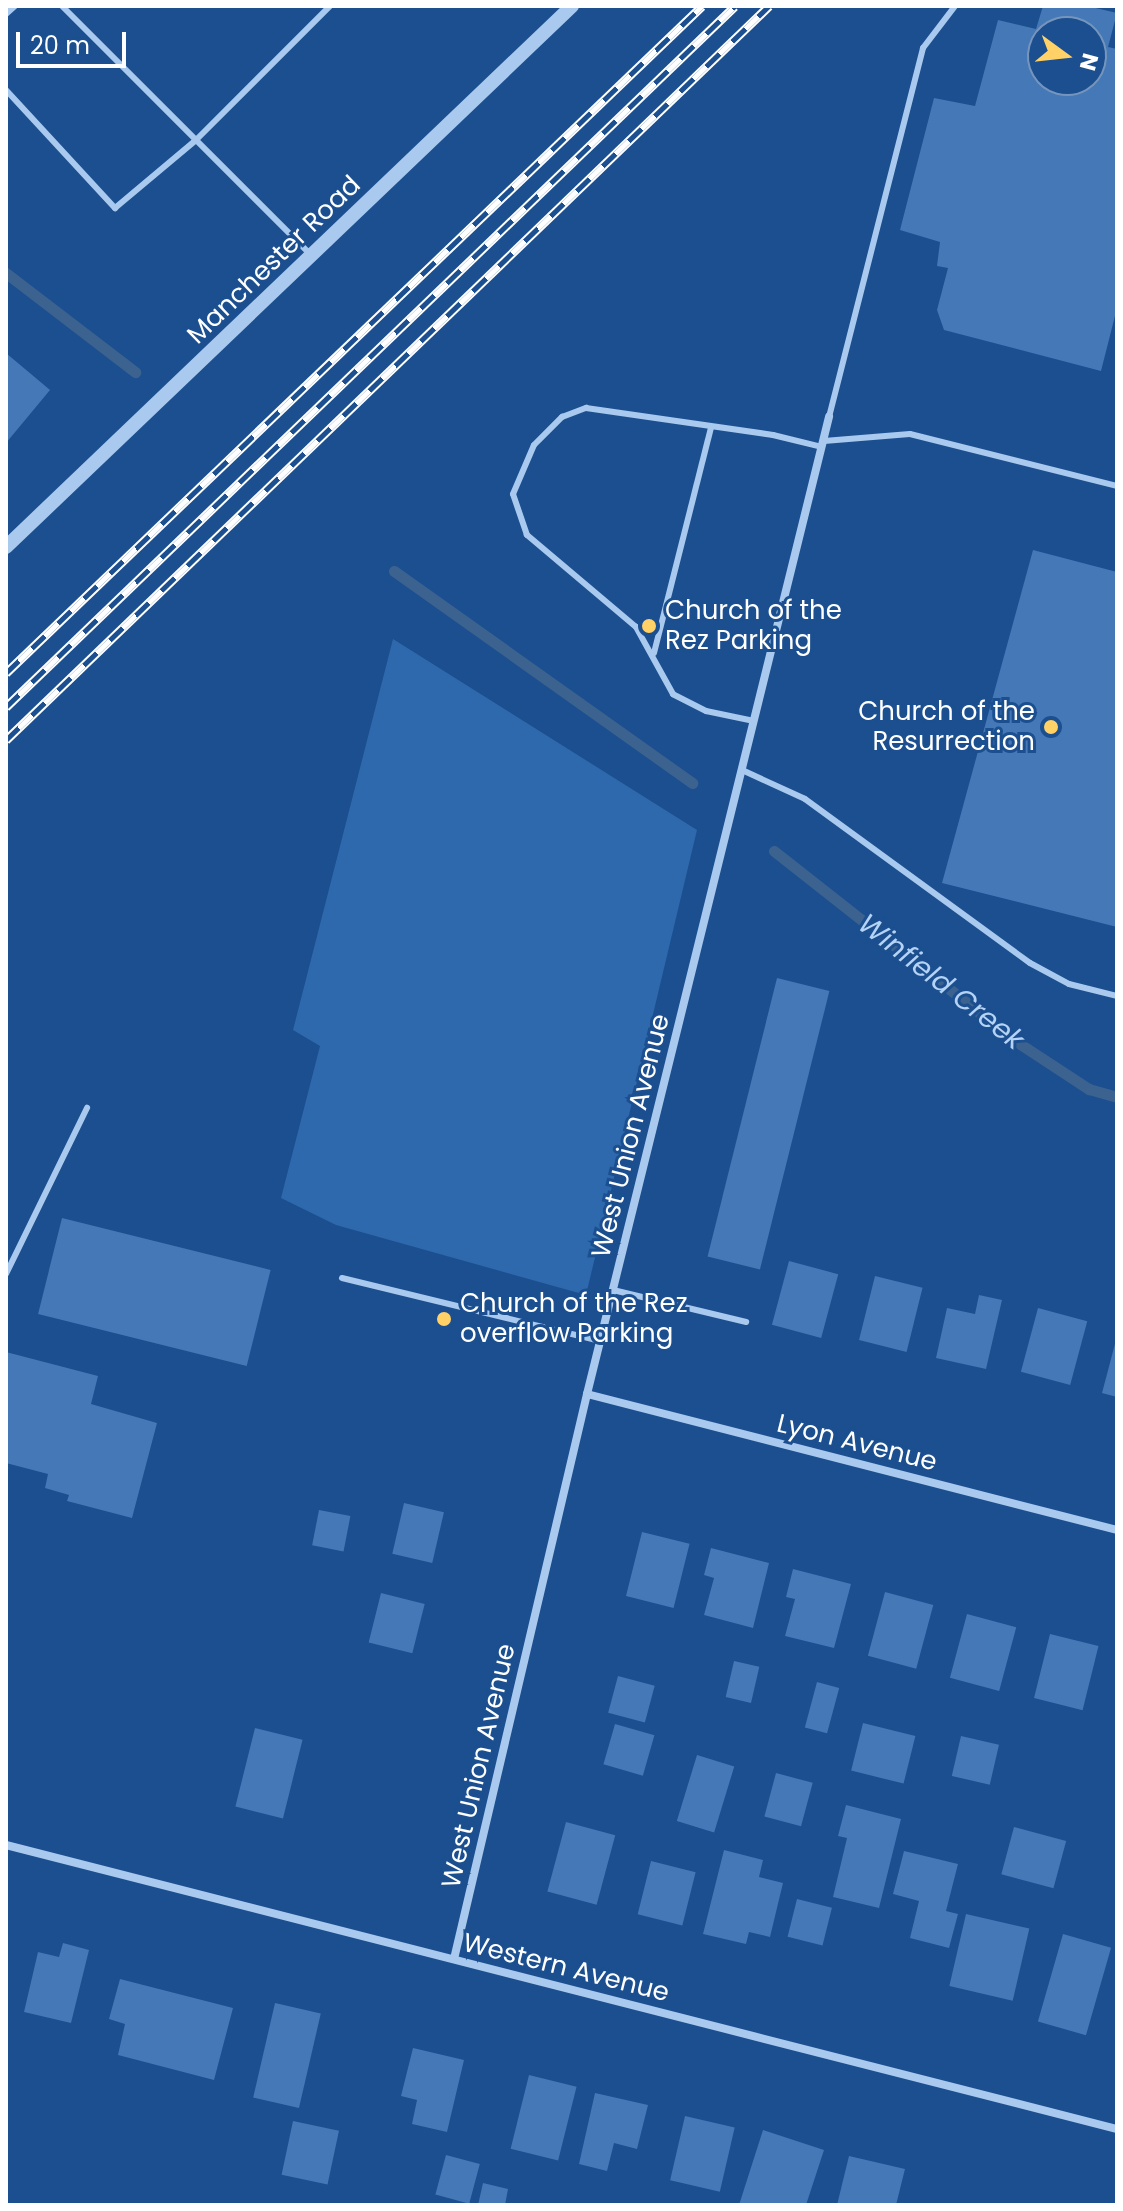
<!DOCTYPE html>
<html>
<head>
<meta charset="utf-8">
<style>
	body { margin:0 }
	#map { position:relative; width:1123px; height:2211px; overflow:hidden; background:#1b4f8f; font-family:Poppins,sans-serif }
	div>[style] { position:absolute }
	[style*='--x'] { left:calc(var(--x)*1px); top:calc(var(--y)*1px); width:calc(var(--w)*1px); rotate:calc(var(--a)*1deg) }
	.green>* { inset:0; background:#2e69ad }
	.stream>* { height:11px; margin:-5.5px; padding:0 5.5px; transform-origin:5.5px; border-radius:5.5px; background:#3c6290 }
	.building>* { inset:0; background:#4478b7; transform-origin:0 0 }
	.service>* { height:6px; margin:-3px; padding:0 3px; transform-origin:3px; border-radius:3px; background:#a9c9ee }
	.minor>* { height:8px; margin:-4px; padding:0 4px; transform-origin:4px; border-radius:4px; background:#a9c9ee }
	.tertiary>* { height:14px; margin:-7px; padding:0 7px; transform-origin:7px; border-radius:7px; background:#a9c9ee }
	.rail>* { height:9px; margin-top:-4.5px; transform-origin:0; background:repeating-linear-gradient(90deg,#1b4f8f 0 18px,#fff 0 36px); box-sizing:border-box; border-block:2px solid #fff }
	.dots>* { width:22px; height:22px; translate:-50% -50%; box-sizing:border-box; border:4px solid #1b4f8f; border-radius:50% }
	span { translate:-50% -50%; white-space:nowrap; text-align:center; line-height:1.15; -webkit-text-stroke:6px #1b4f8f; paint-order:stroke }
	.street-label { font-size:26px; color:#fff }
	.poi-label { font-size:26px; color:#fff }
	.left { translate:0 -50%; text-align:left }
	.right { translate:-100% -50%; text-align:right }
	.water-label { font-size:28px; color:#b5d3f5; font-style:italic }
	.frame { position:absolute; inset:0; border:8px solid #fff; pointer-events:none }
	.north { position:absolute; left:1027px; top:16px; width:80px; height:80px; box-sizing:border-box; background:#1b4f8f; border:2px solid #7695bc; border-radius:50%; rotate:105deg; font-size:22px; font-weight:700; line-height:32px; text-align:center; color:#fff }
	.north::after { content:''; display:block; margin:auto; width:28px; height:36px; background:#ffd166; clip-path:polygon(50% 0,100% 100%,50% 72%,0 100%) }
	.scale { position:absolute; left:16px; top:32px; width:110px; height:36px; box-sizing:border-box; border:4px solid #fff; border-top:0; padding-left:10px; font-size:24px; line-height:28px; white-space:nowrap; color:#fff; -webkit-text-stroke:6px #1b4f8f; paint-order:stroke }
</style>
</head>
<body>
<div id="map">
	<div class="green">
		<i style="clip-path:polygon(393px 639px,697px 830px,586px 1295px,336px 1225px,281px 1198px,320px 1046px,293px 1030px)"></i>
	</div>
	<div class="stream">
		<i style="--x:6;--y:273;--w:163;--a:37.5"></i>
		<i style="--x:394;--y:571;--w:366;--a:35.4"></i>
		<i style="--x:774;--y:851;--w:305;--a:38.2"></i>
		<i style="--x:1014;--y:1040;--w:90;--a:33.2"></i>
		<i style="--x:1089;--y:1089;--w:29;--a:16"></i>
	</div>
	<div class="building">
		<i style="clip-path:polygon(evenodd,1043px 6px,1087px 6px,1117px 13px,1108px 47px,1117px 49px,1117px 308px,1101px 371px,944px 330px,937px 310px,948px 268px,937px 266px,940px 242px,900px 230px,934px 98px,975px 106px,998px 20px,1036px 29px,1043px 6px,1043px 32px,1091px 32px,1091px 80px,1043px 80px,1043px 32px)"></i>
		<i style="clip-path:polygon(6px 353px,50px 390px,6px 443px)"></i>
		<i style="clip-path:polygon(1033px 550px,1117px 572px,1117px 927px,942px 883px)"></i>
		<i style="left:777px;top:978px;width:54px;height:287px;rotate:14deg"></i>
		<i style="left:62px;top:1218px;width:215px;height:99px;rotate:14deg"></i>
		<i style="left:789px;top:1261px;width:51px;height:66px;rotate:15deg"></i>
		<i style="left:875px;top:1276px;width:49px;height:66px;rotate:14deg"></i>
		<i style="clip-path:polygon(979px 1295px,1002px 1300px,986px 1369px,936px 1358px,947px 1308px,975px 1314px)"></i>
		<i style="left:1038px;top:1308px;width:51px;height:66px;rotate:15deg"></i>
		<i style="clip-path:polygon(1116px 1340px,1117px 1340px,1117px 1397px,1102px 1393px)"></i>
		<i style="clip-path:polygon(6px 1352px,98px 1376px,91px 1404px,157px 1423px,132px 1518px,67px 1501px,69px 1495px,45px 1488px,48px 1474px,6px 1463px)"></i>
		<i style="left:404px;top:1503px;width:41px;height:52px;rotate:13deg"></i>
		<i style="left:319px;top:1510px;width:32px;height:36px;rotate:11deg"></i>
		<i style="left:642px;top:1532px;width:49px;height:66px;rotate:14deg"></i>
		<i style="clip-path:polygon(711px 1548px,769px 1563px,753px 1628px,704px 1615px,714px 1578px,704px 1575px)"></i>
		<i style="clip-path:polygon(793px 1569px,851px 1584px,834px 1648px,785px 1636px,795px 1599px,786px 1597px)"></i>
		<i style="left:885px;top:1592px;width:50px;height:66px;rotate:15deg"></i>
		<i style="left:381px;top:1593px;width:45px;height:51px;rotate:14deg"></i>
		<i style="left:967px;top:1614px;width:51px;height:66px;rotate:15deg"></i>
		<i style="left:1050px;top:1634px;width:50px;height:66px;rotate:14deg"></i>
		<i style="left:734px;top:1661px;width:26px;height:37px;rotate:13deg"></i>
		<i style="left:618px;top:1676px;width:38px;height:38px;rotate:15deg"></i>
		<i style="left:817px;top:1682px;width:23px;height:47px;rotate:15deg"></i>
		<i style="left:863px;top:1723px;width:54px;height:49px;rotate:14deg"></i>
		<i style="left:615px;top:1724px;width:41px;height:42px;rotate:16deg"></i>
		<i style="left:255px;top:1728px;width:49px;height:81px;rotate:14deg"></i>
		<i style="left:961px;top:1736px;width:39px;height:41px;rotate:13deg"></i>
		<i style="left:697px;top:1755px;width:39px;height:69px;rotate:17deg"></i>
		<i style="left:776px;top:1773px;width:38px;height:45px;rotate:15deg"></i>
		<i style="clip-path:polygon(846px 1805px,901px 1819px,879px 1908px,833px 1897px,847px 1838px,838px 1836px)"></i>
		<i style="left:566px;top:1822px;width:51px;height:72px;rotate:15deg"></i>
		<i style="left:1014px;top:1827px;width:54px;height:49px;rotate:15deg"></i>
		<i style="clip-path:polygon(724px 1850px,763px 1860px,759px 1877px,783px 1883px,770px 1937px,749px 1932px,746px 1944px,703px 1934px)"></i>
		<i style="clip-path:polygon(904px 1851px,958px 1864px,946px 1911px,958px 1914px,949px 1948px,910px 1938px,919px 1901px,893px 1894px)"></i>
		<i style="left:651px;top:1861px;width:46px;height:55px;rotate:14deg"></i>
		<i style="left:797px;top:1899px;width:36px;height:39px;rotate:14deg"></i>
		<i style="left:966px;top:1914px;width:65px;height:74px;rotate:13deg"></i>
		<i style="left:1063px;top:1934px;width:50px;height:91px;rotate:16deg"></i>
		<i style="clip-path:polygon(63px 1943px,89px 1950px,71px 2023px,24px 2012px,38px 1952px,59px 1957px)"></i>
		<i style="clip-path:polygon(120px 1979px,233px 2008px,214px 2080px,118px 2055px,125px 2024px,109px 2019px)"></i>
		<i style="left:275px;top:2003px;width:47px;height:97px;rotate:13deg"></i>
		<i style="clip-path:polygon(413px 2048px,464px 2060px,447px 2132px,412px 2124px,417px 2100px,401px 2096px)"></i>
		<i style="left:529px;top:2075px;width:49px;height:76px;rotate:14deg"></i>
		<i style="clip-path:polygon(595px 2093px,648px 2105px,637px 2149px,614px 2143px,607px 2171px,579px 2164px)"></i>
		<i style="left:685px;top:2116px;width:51px;height:66px;rotate:13deg"></i>
		<i style="left:293px;top:2121px;width:47px;height:55px;rotate:12deg"></i>
		<i style="clip-path:polygon(763px 2130px,824px 2150px,806px 2205px,739px 2205px)"></i>
		<i style="left:446px;top:2155px;width:35px;height:41px;rotate:15deg"></i>
		<i style="clip-path:polygon(849px 2156px,905px 2169px,896px 2205px,837px 2205px)"></i>
		<i style="clip-path:polygon(483px 2183px,508px 2189px,505px 2205px,478px 2205px)"></i>
	</div>
	<div class="service">
		<i style="--x:62;--y:6;--w:351;--a:45"></i>
		<i style="--x:6;--y:14;--w:12;--a:-42"></i>
		<i style="--x:6;--y:90;--w:161;--a:47.3"></i>
		<i style="--x:115;--y:208;--w:106;--a:-40"></i>
		<i style="--x:196;--y:140;--w:190;--a:-45"></i>
		<i style="--x:829;--y:417;--w:381;--a:-75.7"></i>
		<i style="--x:923;--y:48;--w:53;--a:-52.7"></i>
		<i style="--x:824;--y:441;--w:86;--a:-4.7"></i>
		<i style="--x:910;--y:434;--w:213;--a:14.1"></i>
		<i style="--x:654;--y:653;--w:232;--a:-75.8"></i>
		<i style="--x:754;--y:721;--w:49;--a:-168.2"></i>
		<i style="--x:706;--y:711;--w:37;--a:-153"></i>
		<i style="--x:673;--y:694;--w:77;--a:-118.9"></i>
		<i style="--x:636;--y:627;--w:143;--a:-139.8"></i>
		<i style="--x:527;--y:535;--w:43;--a:-108.9"></i>
		<i style="--x:513;--y:494;--w:53;--a:-66.8"></i>
		<i style="--x:534;--y:445;--w:40;--a:-45"></i>
		<i style="--x:562;--y:417;--w:26;--a:-21"></i>
		<i style="--x:586;--y:408;--w:189;--a:8.2"></i>
		<i style="--x:773;--y:435;--w:50;--a:13.8"></i>
		<i style="--x:742;--y:770;--w:69;--a:24.7"></i>
		<i style="--x:805;--y:799;--w:278;--a:36.1"></i>
		<i style="--x:1030;--y:963;--w:44;--a:28.3"></i>
		<i style="--x:1069;--y:984;--w:49;--a:14"></i>
		<i style="--x:6;--y:1274;--w:185;--a:-64"></i>
		<i style="--x:342;--y:1278;--w:266;--a:13.7"></i>
		<i style="--x:613;--y:1290;--w:137;--a:13.5"></i>
	</div>
	<div class="minor">
		<i style="--x:587;--y:1394;--w:547;--a:14.39"></i>
		<i style="--x:6;--y:1845;--w:1147;--a:14.34"></i>
		<i style="--x:454;--y:1959;--w:580;--a:-76.75"></i>
		<i style="--x:587;--y:1394;--w:1007;--a:-76.09"></i>
	</div>
	<div class="tertiary">
		<i style="--x:6;--y:547;--w:783;--a:-43.71"></i>
	</div>
	<div class="rail">
		<i style="--x:6;--y:673;--w:964;--a:-43.78"></i>
		<i style="--x:6;--y:707;--w:1011;--a:-43.88"></i>
		<i style="--x:6;--y:740;--w:1059;--a:-43.89"></i>
	</div>
	<div class="dots">
		<i style="left:649px;top:626px;background:#ffd166"></i>
		<i style="left:1051px;top:727px;background:#ffd166"></i>
		<i style="left:444px;top:1319px;background:#ffd166"></i>
	</div>
	<div class="street-label">
		<span style="left:274px;top:260px;rotate:-44deg">Manchester Road</span>
		<span style="left:631px;top:1136px;rotate:-76deg">West Union Avenue</span>
		<span style="left:857px;top:1443px;rotate:14deg">Lyon Avenue</span>
		<span style="left:479px;top:1766px;rotate:-77deg">West Union Avenue</span>
		<span style="left:566px;top:1968px;rotate:14deg">Western Avenue</span>
	</div>
	<div class="poi-label">
		<span class="left" style="left:665px;top:626px">Church of the<br>Rez Parking</span>
		<span class="right" style="left:1035px;top:727px">Church of the<br>Resurrection</span>
		<span class="left" style="left:460px;top:1319px">Church of the Rez<br>overflow Parking</span>
	</div>
	<div class="water-label">
		<span style="left:941px;top:982px;rotate:38deg">Winfield Creek</span>
	</div>
	<div class="frame"></div>
	<div class="north">N</div>
	<div class="scale">20 m</div>
</div>
</body>
</html>
